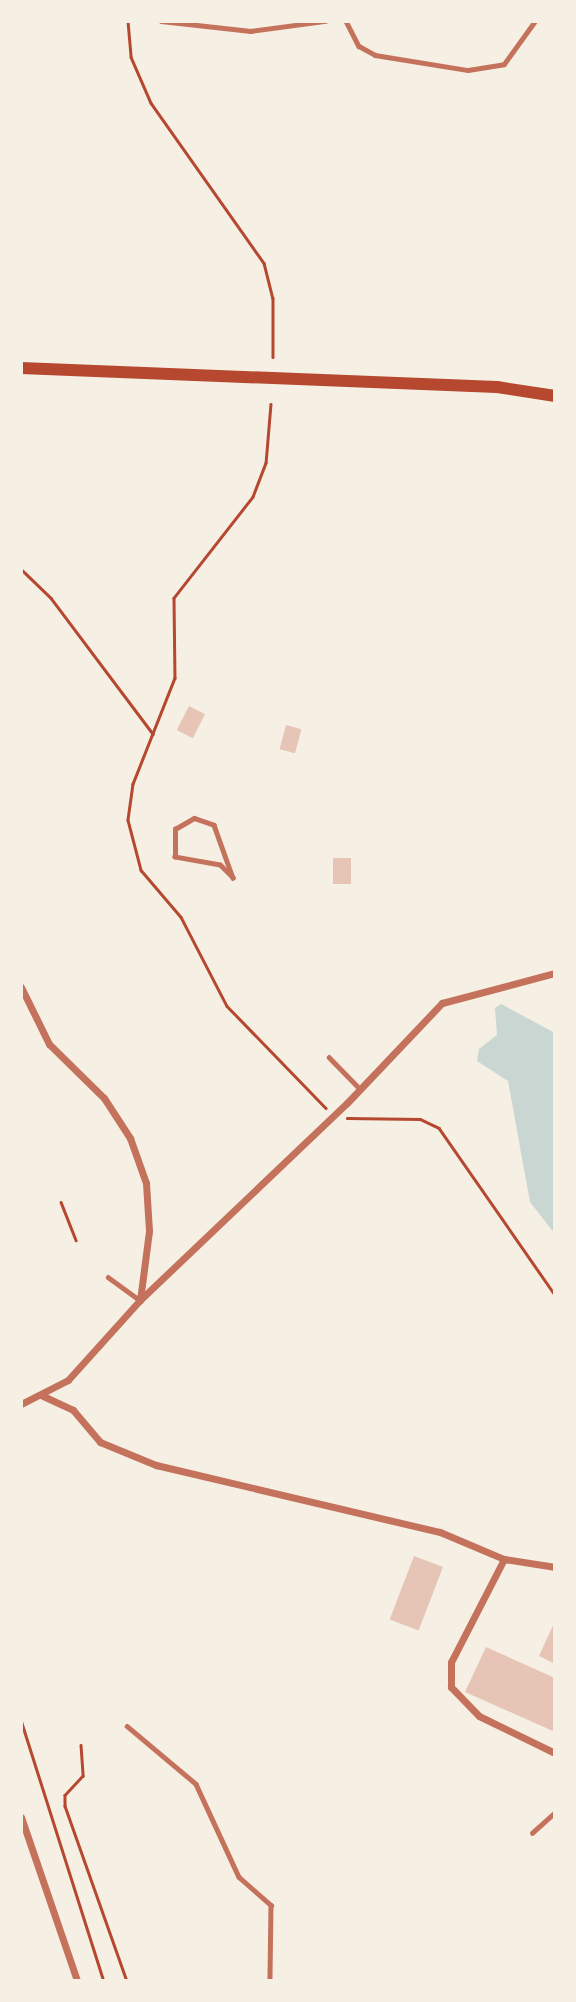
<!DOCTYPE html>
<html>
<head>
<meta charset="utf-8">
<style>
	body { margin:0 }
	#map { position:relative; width:576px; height:2002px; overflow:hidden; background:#f6efe4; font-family:Mulish,sans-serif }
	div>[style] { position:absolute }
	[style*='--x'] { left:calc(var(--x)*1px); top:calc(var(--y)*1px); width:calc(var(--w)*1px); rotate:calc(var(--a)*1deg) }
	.water>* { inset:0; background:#c9d6d2 }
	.building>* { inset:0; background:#e6c5b7; transform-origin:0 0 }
	.path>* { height:2.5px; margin:-1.25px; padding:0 1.25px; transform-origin:1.25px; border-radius:1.25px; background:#b5482f }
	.service>* { height:4.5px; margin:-2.25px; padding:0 2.25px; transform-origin:2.25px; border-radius:2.25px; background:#c5725c }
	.minor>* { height:7px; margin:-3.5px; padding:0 3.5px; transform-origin:3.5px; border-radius:3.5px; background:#c5725c }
	.secondary>* { height:12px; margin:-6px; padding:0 6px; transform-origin:6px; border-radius:6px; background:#b5482f }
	span { translate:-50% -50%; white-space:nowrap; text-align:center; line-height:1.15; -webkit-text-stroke:5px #f6efe4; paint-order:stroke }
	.frame { position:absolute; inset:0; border:23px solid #f6efe4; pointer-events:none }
</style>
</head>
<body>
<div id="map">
	<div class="water">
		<i style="clip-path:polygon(501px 1004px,555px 1033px,555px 1234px,530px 1202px,508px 1081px,477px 1061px,479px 1049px,497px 1035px,495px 1008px)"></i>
	</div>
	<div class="building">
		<i style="left:189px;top:706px;width:18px;height:27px;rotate:27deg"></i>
		<i style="left:286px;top:725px;width:16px;height:25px;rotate:15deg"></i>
		<i style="left:351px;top:858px;width:26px;height:18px;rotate:90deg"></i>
		<i style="left:414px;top:1556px;width:31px;height:68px;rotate:21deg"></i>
		<i style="clip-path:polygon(555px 1621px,555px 1664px,539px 1656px)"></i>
		<i style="clip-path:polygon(486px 1647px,555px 1678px,555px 1732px,465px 1692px)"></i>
	</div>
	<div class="path">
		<i style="--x:128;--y:21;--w:36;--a:85"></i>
		<i style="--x:131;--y:57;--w:50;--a:66.5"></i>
		<i style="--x:151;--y:103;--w:196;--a:54.8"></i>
		<i style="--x:264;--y:263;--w:36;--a:76"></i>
		<i style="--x:273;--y:298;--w:59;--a:90"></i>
		<i style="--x:271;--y:404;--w:59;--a:94.8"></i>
		<i style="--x:266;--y:463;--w:36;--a:111"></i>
		<i style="--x:253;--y:497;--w:128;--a:128"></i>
		<i style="--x:174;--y:598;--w:80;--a:89.3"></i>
		<i style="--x:175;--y:678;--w:114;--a:111.6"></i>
		<i style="--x:133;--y:784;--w:36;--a:98"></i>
		<i style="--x:128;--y:820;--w:52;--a:75.4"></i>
		<i style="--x:141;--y:870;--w:62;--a:49.6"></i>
		<i style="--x:181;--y:917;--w:100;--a:62.7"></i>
		<i style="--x:227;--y:1006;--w:142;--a:45.9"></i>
		<i style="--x:21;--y:569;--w:42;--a:44"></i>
		<i style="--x:51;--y:598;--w:170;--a:53.1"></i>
		<i style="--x:347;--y:1118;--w:73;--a:0.8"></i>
		<i style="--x:420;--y:1119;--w:21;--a:25"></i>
		<i style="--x:439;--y:1128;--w:203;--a:55.2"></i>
		<i style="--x:61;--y:1202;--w:41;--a:68.5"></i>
		<i style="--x:21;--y:1720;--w:274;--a:72.4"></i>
		<i style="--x:81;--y:1745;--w:31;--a:86"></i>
		<i style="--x:83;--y:1776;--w:26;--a:133"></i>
		<i style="--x:65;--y:1795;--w:11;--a:90"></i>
		<i style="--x:65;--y:1806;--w:186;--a:70.5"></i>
	</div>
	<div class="service">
		<i style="--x:161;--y:21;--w:90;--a:6.4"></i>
		<i style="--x:250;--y:31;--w:76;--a:-7.6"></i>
		<i style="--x:346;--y:21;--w:28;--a:63"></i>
		<i style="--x:359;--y:46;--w:18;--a:29"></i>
		<i style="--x:375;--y:55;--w:94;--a:9.2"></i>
		<i style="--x:468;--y:70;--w:36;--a:-9"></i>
		<i style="--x:504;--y:64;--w:53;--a:-54.2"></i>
		<i style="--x:194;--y:818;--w:21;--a:19"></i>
		<i style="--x:214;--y:825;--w:56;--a:70.3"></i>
		<i style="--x:233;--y:878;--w:18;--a:-135"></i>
		<i style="--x:220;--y:865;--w:46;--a:-169.9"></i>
		<i style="--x:175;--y:857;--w:28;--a:-90"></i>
		<i style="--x:175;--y:829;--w:22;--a:-30"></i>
		<i style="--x:329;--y:1057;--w:45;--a:45.9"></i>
		<i style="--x:108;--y:1277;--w:39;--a:36"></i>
		<i style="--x:127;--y:1726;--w:90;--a:40"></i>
		<i style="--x:196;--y:1784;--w:102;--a:65.2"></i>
		<i style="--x:239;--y:1877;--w:43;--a:41.2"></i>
		<i style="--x:271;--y:1905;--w:75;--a:90.8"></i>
		<i style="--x:532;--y:1833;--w:31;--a:-42"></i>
	</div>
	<div class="minor">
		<i style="--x:21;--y:987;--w:64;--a:63.8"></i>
		<i style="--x:49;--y:1044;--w:77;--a:44.5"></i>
		<i style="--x:104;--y:1098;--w:48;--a:57"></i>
		<i style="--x:130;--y:1138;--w:48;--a:70.4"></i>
		<i style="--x:146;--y:1183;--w:48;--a:86.4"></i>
		<i style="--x:149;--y:1231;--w:70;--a:97.4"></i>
		<i style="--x:140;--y:1300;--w:108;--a:132"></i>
		<i style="--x:68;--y:1380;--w:53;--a:152.9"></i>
		<i style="--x:140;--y:1300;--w:286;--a:-43.6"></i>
		<i style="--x:347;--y:1103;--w:138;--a:-46.5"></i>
		<i style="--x:442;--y:1003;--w:117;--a:-14.9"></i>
		<i style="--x:43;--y:1396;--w:33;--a:25"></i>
		<i style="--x:73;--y:1410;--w:42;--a:49.8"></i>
		<i style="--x:100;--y:1442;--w:61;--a:22.3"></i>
		<i style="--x:156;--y:1465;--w:292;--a:13.3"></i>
		<i style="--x:440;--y:1532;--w:69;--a:22.9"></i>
		<i style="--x:504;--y:1559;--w:52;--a:8.9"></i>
		<i style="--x:504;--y:1559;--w:116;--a:117.2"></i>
		<i style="--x:451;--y:1662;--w:25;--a:90"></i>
		<i style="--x:451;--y:1687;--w:40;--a:46"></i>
		<i style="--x:479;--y:1716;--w:85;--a:26"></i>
		<i style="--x:21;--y:1817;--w:173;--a:71.1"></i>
	</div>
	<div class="secondary">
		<i style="--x:21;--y:368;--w:476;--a:2.3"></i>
		<i style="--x:497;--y:387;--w:59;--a:8.8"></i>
	</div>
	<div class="frame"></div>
</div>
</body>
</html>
